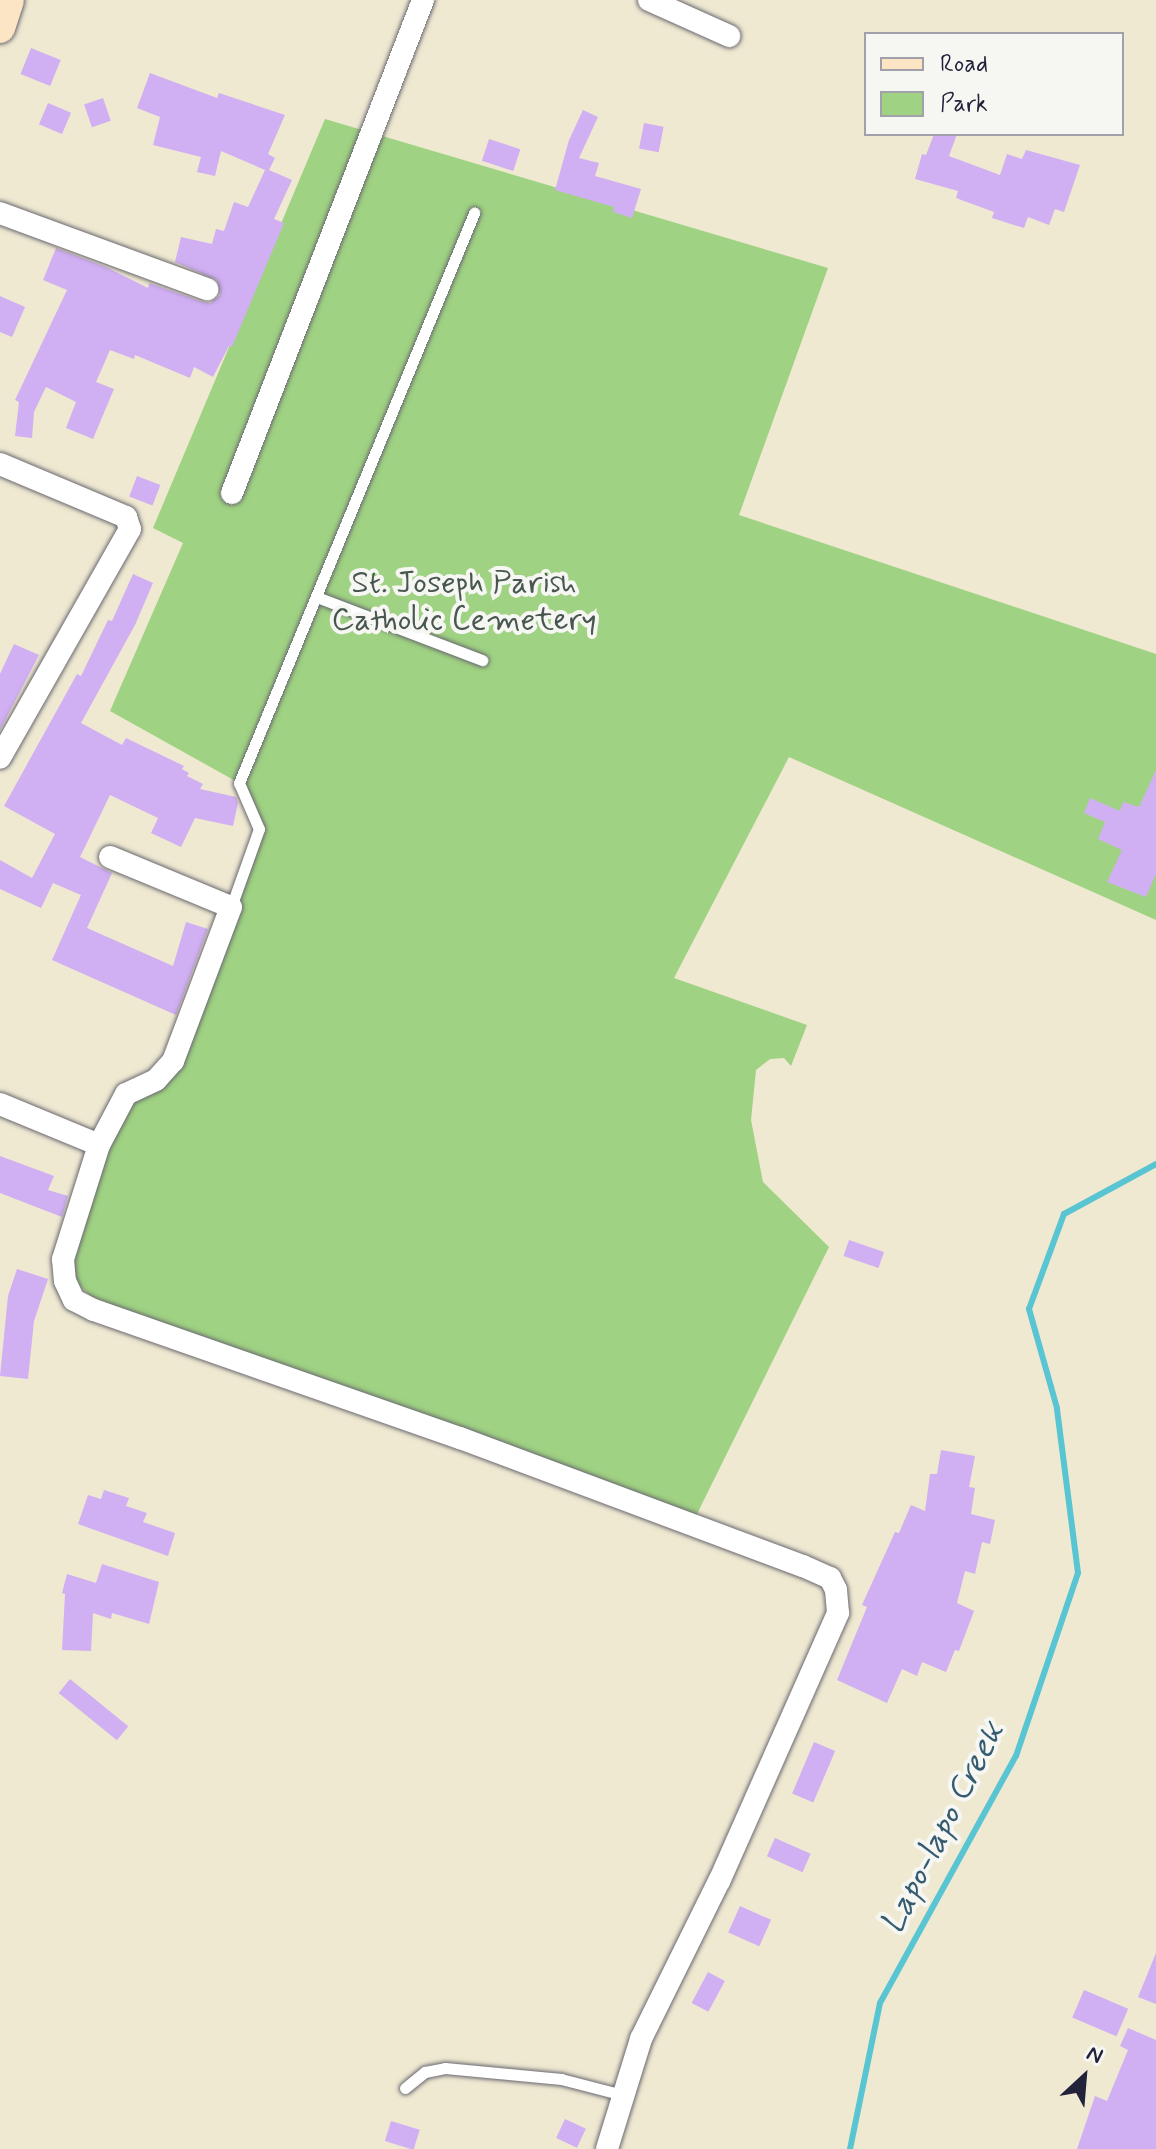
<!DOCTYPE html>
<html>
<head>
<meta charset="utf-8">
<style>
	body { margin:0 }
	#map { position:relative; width:1156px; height:2149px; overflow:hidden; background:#efe9d2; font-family:Mynerve,sans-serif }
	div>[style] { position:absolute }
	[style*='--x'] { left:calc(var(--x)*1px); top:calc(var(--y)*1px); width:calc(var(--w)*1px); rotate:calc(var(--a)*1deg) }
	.green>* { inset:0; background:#9fd282 }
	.stream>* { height:6px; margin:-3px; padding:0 3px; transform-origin:3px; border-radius:3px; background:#59c5d3 }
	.building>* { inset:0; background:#d0aff2; transform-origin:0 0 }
	.roads { filter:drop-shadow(0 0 2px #6a6870) drop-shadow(0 0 2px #6a6870) }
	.service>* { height:11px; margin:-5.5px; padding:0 5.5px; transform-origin:5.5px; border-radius:5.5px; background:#fff }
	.minor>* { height:22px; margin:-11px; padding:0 11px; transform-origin:11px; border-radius:11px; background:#fff }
	.secondary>* { height:30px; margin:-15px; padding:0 15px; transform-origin:15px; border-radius:15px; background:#fce5c4 }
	span { translate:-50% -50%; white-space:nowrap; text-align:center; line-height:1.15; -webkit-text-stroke:8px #f6f6f2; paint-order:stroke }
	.park-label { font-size:32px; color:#485750 }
	.water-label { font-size:34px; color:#355b70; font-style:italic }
	.legend { position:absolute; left:864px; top:32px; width:260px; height:104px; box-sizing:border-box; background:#f6f6f2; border:2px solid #a1a1a9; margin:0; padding:10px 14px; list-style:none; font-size:24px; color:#22223b }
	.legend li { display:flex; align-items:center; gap:16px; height:40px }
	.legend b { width:40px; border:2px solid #a1a1a9 }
	.north { position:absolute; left:1044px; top:2037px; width:80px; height:80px; -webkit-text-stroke:6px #f6f6f2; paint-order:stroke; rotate:26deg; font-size:22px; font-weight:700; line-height:32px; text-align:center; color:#22223b }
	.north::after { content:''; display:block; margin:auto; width:28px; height:36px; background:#22223b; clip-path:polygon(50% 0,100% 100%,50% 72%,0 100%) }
</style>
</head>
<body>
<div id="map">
	<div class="green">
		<i style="clip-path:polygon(325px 119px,828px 268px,739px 515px,1156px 654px,1156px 920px,789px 757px,674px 978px,807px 1025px,791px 1066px,784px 1058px,770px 1059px,756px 1070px,751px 1120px,763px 1182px,829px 1247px,695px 1518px,94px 1299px,75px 1282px,69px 1262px,104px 1150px,127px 1099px,181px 1064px,264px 832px,239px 783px,110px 711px,183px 543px,153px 528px)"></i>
	</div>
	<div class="stream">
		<i style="--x:850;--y:2149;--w:149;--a:-78.4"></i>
		<i style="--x:880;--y:2003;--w:282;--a:-61.2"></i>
		<i style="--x:1016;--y:1756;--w:193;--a:-71.3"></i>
		<i style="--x:1078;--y:1573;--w:166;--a:-97.3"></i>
		<i style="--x:1057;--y:1408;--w:103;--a:-105.8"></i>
		<i style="--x:1029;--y:1309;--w:101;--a:-69.8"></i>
		<i style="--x:1064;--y:1214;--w:105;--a:-28.5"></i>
	</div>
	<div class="building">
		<i style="left:31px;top:48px;width:32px;height:28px;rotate:22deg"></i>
		<i style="clip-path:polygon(150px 73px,217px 98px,219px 93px,285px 115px,268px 154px,275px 158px,269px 170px,292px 180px,274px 219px,284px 223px,232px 347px,229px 346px,213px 377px,194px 367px,190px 378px,135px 355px,134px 359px,110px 350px,96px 382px,114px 389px,93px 439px,66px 428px,76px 402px,46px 387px,34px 412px,32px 438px,15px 436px,19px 402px,15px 400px,67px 290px,43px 280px,56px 248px,106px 267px,148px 288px,149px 283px,203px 302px,210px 303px,220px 295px,217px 280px,175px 262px,181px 237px,212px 244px,216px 229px,224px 231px,234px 202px,248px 207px,265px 170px,221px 151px,215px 176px,197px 172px,201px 157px,153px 145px,160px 117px,137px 108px)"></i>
		<i style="left:103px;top:98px;width:24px;height:20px;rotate:71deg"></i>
		<i style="left:48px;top:103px;width:25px;height:23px;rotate:23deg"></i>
		<i style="clip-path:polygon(583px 110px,598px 117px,579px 158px,599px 163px,595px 176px,641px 189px,632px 218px,613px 212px,614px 207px,555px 190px,569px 140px)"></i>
		<i style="left:644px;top:123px;width:20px;height:26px;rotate:11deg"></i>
		<i style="clip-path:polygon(934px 134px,957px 134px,949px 156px,1000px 175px,1007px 154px,1022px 159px,1026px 150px,1080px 165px,1064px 212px,1055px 209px,1049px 225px,1028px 217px,1024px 228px,992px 218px,994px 212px,956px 198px,958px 191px,915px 179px,922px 154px,926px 155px)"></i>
		<i style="left:489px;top:139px;width:33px;height:23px;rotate:18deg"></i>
		<i style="clip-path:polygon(0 296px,25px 307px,12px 337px,0 332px)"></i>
		<i style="left:137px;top:476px;width:25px;height:22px;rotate:21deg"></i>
		<i style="clip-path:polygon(133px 574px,153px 583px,135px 625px,81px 723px,122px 745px,126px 738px,184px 766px,182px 769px,189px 773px,187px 776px,203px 784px,200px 789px,236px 797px,238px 803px,233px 826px,195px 818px,181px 847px,151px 833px,158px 818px,110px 795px,80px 857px,112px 873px,87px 928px,173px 966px,186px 922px,208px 929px,176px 1015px,52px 960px,81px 895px,53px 883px,41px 908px,0 889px,0 860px,32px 878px,55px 834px,4px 806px,77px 674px,81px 676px,108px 620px,112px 621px)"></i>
		<i style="clip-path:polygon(14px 644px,39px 655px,0 730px,0 674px)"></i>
		<i style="clip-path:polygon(1156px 770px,1156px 874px,1146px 897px,1107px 882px,1122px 850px,1098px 839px,1105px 822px,1084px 813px,1090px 798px,1120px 811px,1123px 802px,1139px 807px)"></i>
		<i style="clip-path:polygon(0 1156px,54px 1176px,48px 1190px,68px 1196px,62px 1217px,0 1193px)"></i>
		<i style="left:849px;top:1240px;width:37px;height:17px;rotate:19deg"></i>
		<i style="clip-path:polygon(17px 1269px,48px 1279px,34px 1321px,28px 1379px,0 1376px,8px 1296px)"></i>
		<i style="clip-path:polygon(941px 1450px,975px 1456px,969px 1487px,975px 1488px,971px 1514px,995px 1520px,990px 1544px,982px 1542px,975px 1574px,965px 1571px,957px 1603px,974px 1611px,959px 1651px,955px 1650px,946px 1672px,922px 1662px,917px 1676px,902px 1669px,887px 1703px,837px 1680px,867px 1607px,862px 1605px,895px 1532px,899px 1533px,911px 1505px,925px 1511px,930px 1474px,937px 1474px)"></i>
		<i style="clip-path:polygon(104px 1490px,129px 1498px,126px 1506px,147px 1513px,143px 1522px,175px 1533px,168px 1556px,78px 1524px,88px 1495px,101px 1499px)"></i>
		<i style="clip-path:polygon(102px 1564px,159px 1582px,149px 1624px,112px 1613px,111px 1619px,93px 1613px,91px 1651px,62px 1650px,65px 1594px,62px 1593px,67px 1574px,96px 1583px)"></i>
		<i style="left:70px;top:1679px;width:75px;height:18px;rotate:39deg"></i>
		<i style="left:814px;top:1742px;width:23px;height:56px;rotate:23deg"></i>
		<i style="left:775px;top:1838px;width:39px;height:20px;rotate:24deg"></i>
		<i style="left:740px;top:1906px;width:34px;height:29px;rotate:24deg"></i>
		<i style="clip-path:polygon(1156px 1953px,1156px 2004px,1138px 1997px)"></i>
		<i style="left:708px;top:1972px;width:19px;height:35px;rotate:28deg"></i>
		<i style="left:1084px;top:1990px;width:48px;height:30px;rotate:23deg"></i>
		<i style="clip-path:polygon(1128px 2028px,1156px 2040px,1156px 2149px,1077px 2149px,1095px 2096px,1107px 2101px,1128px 2050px,1120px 2046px)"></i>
		<i style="left:565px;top:2119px;width:23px;height:21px;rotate:25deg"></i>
		<i style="left:391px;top:2121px;width:30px;height:21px;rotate:17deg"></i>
	</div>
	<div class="roads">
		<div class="service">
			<i style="--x:317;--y:597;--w:177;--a:20.9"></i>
			<i style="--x:231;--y:907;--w:83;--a:-70.3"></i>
			<i style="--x:259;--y:829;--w:50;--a:-113.5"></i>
			<i style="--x:239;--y:783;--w:617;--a:-67.59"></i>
			<i style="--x:405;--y:2088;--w:26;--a:-39"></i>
			<i style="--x:425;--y:2072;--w:20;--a:-11"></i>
			<i style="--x:445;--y:2068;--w:117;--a:5.4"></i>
			<i style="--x:561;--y:2079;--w:64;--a:14.5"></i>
		</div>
		<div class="minor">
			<i style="--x:649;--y:0;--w:88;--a:24.2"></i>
			<i style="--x:0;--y:213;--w:221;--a:20.2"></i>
			<i style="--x:0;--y:464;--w:137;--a:22.8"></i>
			<i style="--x:126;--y:517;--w:13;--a:72"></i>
			<i style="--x:130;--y:529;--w:263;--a:119.6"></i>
			<i style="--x:232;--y:493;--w:529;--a:-68.82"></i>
			<i style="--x:110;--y:857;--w:131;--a:22.5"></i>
			<i style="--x:231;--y:907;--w:165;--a:110.6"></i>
			<i style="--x:173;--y:1061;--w:25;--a:132"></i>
			<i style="--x:156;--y:1080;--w:33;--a:155"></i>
			<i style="--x:126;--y:1094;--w:58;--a:117.9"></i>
			<i style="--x:99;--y:1145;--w:120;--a:107.5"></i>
			<i style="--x:63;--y:1259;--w:22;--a:85"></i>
			<i style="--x:65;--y:1281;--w:21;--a:65"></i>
			<i style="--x:74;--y:1300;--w:22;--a:27"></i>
			<i style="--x:94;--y:1310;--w:388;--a:19.3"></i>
			<i style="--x:460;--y:1438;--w:366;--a:20.5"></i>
			<i style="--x:803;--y:1566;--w:30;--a:24"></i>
			<i style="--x:830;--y:1578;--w:13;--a:63"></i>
			<i style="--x:836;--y:1590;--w:23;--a:85"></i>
			<i style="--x:838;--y:1613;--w:293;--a:113.9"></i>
			<i style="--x:719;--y:1881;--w:176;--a:116.3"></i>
			<i style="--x:641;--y:2039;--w:115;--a:107.2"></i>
			<i style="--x:0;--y:1104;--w:107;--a:22.5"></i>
		</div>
		<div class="secondary">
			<i style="--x:0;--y:28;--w:29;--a:-72"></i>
		</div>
	</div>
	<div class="park-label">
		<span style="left:464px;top:602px">St. Joseph Parish<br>Catholic Cemetery</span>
	</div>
	<div class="water-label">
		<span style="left:943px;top:1828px;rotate:-63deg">Lapo-lapo Creek</span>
	</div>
	<ul class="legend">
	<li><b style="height:10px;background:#fce5c4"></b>Road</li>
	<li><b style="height:22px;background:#9fd282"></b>Park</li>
	</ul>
	<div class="north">N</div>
</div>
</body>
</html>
